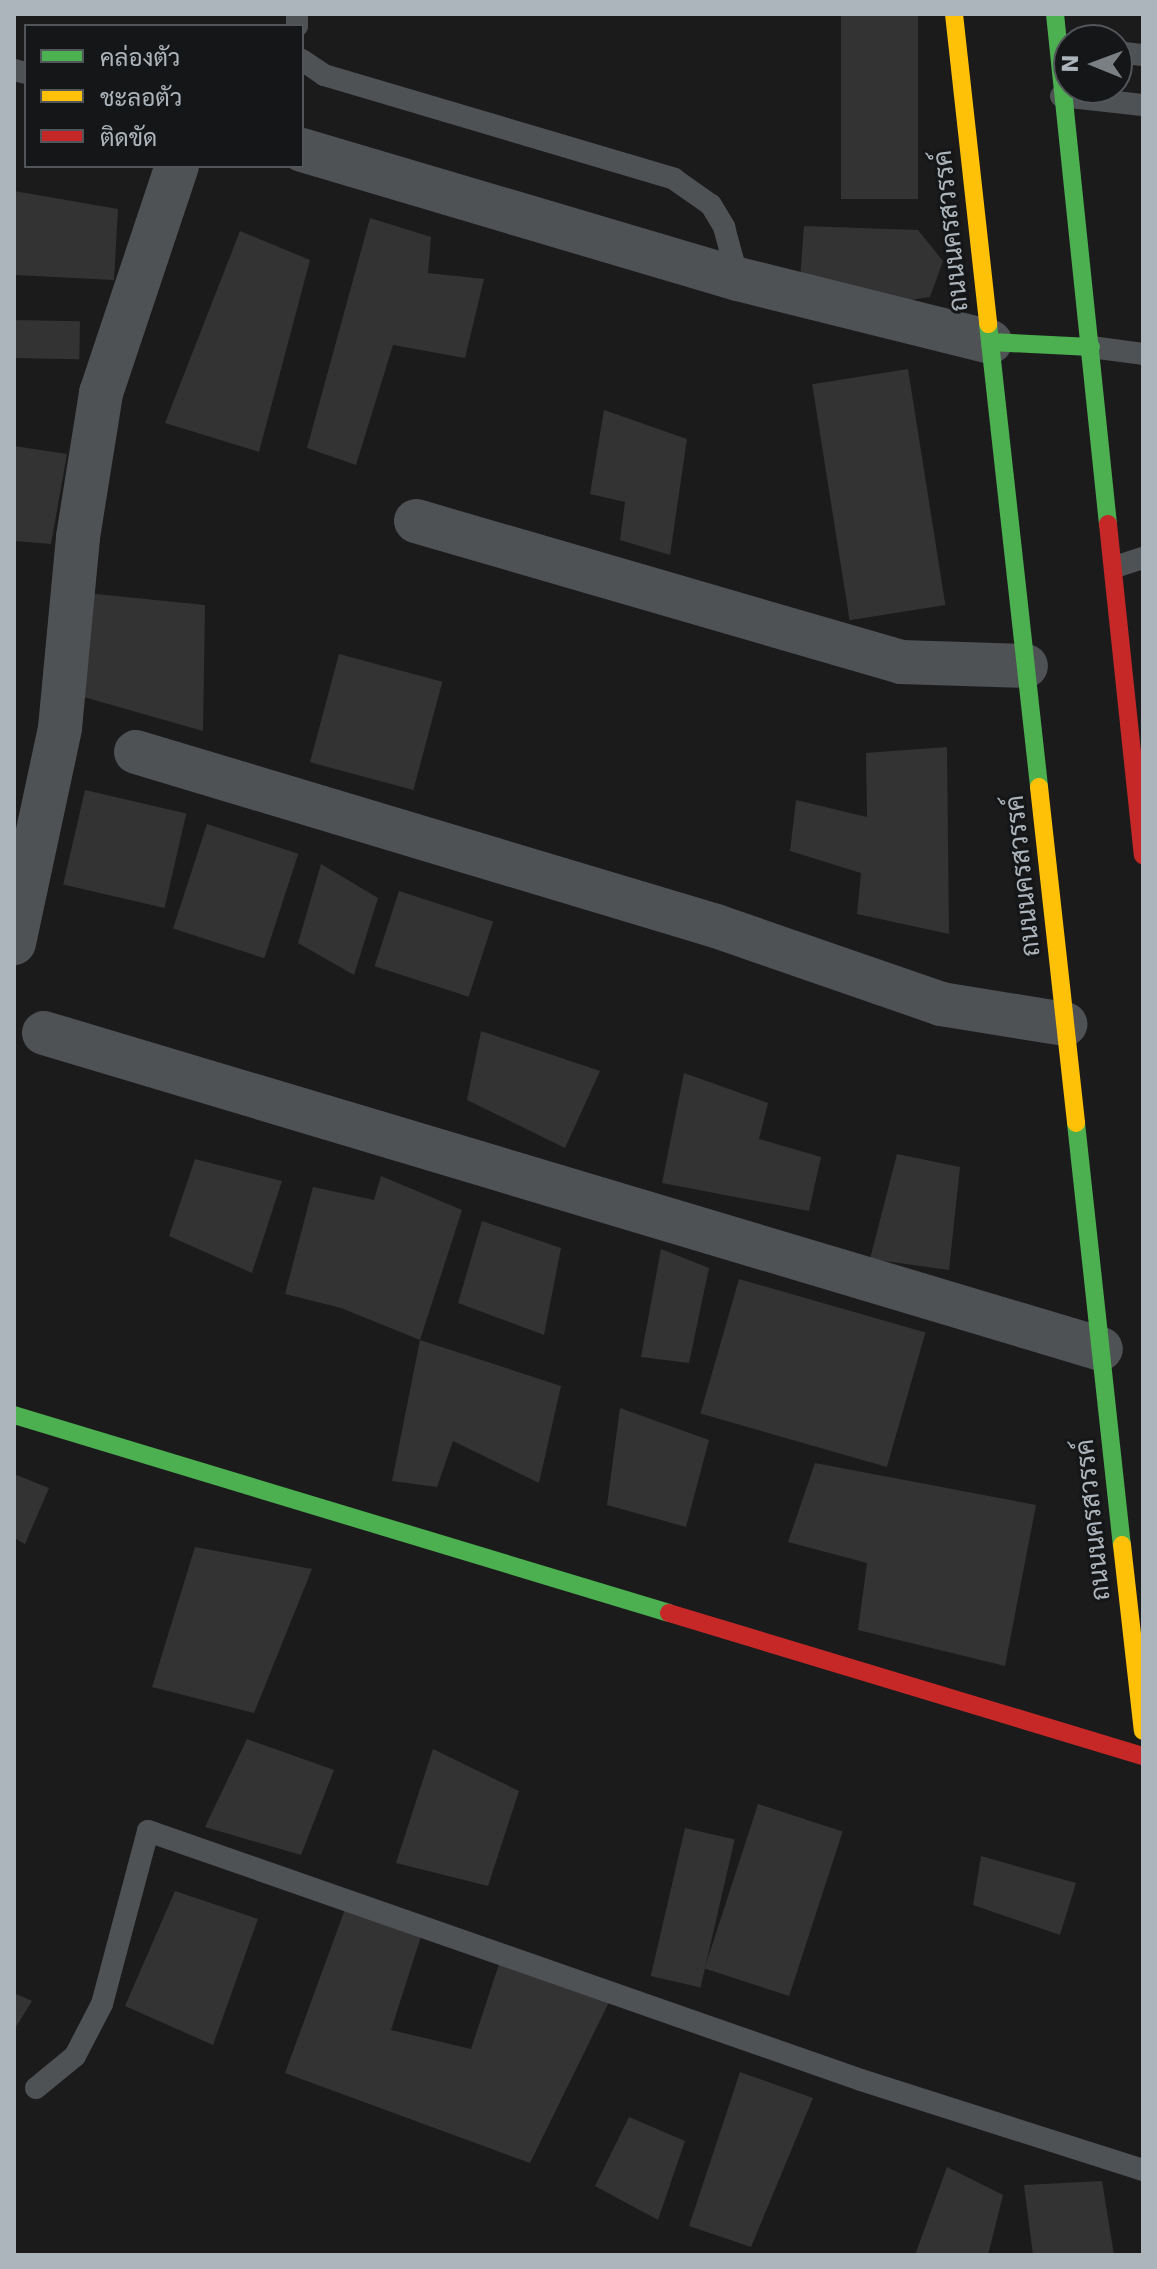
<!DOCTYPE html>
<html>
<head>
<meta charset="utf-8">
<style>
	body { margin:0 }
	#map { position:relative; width:1157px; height:2269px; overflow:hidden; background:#1b1b1c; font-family:"DejaVu Sans",Sarabun,sans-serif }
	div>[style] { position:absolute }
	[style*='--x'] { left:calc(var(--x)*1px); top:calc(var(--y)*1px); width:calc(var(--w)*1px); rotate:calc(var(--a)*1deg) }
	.building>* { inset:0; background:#333334; transform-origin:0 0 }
	.lane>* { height:22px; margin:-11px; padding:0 11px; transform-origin:11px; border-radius:11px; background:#4f5255 }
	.street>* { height:44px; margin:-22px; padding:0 22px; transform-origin:22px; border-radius:22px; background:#4f5255 }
	.fast>* { height:18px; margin:-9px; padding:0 9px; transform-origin:9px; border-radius:9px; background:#4caf50 }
	.slow>* { height:18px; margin:-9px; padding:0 9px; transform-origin:9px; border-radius:9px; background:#ffc107 }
	.jam>* { height:18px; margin:-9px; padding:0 9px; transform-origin:9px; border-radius:9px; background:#c62828 }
	span { translate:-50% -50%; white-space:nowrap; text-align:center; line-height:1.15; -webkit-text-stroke:6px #151618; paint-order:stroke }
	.street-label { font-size:26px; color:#adb5bc }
	.frame { position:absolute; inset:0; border:16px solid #adb5bc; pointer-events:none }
	.legend { position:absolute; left:24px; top:24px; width:280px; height:144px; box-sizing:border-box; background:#151618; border:2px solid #52565a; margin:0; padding:10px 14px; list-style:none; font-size:24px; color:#adb5bc }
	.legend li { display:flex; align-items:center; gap:16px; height:40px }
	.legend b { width:40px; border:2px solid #52565a }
	.north { position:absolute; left:1053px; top:24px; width:80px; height:80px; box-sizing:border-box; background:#151618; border:2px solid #52565a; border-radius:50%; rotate:271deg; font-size:22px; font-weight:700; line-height:32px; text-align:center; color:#adb5bc }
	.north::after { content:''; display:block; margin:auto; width:28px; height:36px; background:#7a7f84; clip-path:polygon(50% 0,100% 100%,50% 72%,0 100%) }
</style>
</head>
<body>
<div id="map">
	<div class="building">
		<i style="left:841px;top:14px;width:77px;height:185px"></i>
		<i style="clip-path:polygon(14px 191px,118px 209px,114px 280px,14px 275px)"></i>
		<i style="clip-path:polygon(370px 218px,431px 237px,428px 273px,484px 279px,465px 358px,393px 345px,356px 465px,307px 448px)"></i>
		<i style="clip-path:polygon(804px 226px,918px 230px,943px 261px,930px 297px,871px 306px,800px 280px)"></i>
		<i style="clip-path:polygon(240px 231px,310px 260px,259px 452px,165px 423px)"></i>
		<i style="left:14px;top:320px;width:66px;height:38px;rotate:1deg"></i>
		<i style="left:908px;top:369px;width:239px;height:97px;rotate:81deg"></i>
		<i style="clip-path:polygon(604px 410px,687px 439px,670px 555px,620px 540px,625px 502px,590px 494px)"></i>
		<i style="clip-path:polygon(14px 446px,67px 454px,51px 544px,14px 541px)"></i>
		<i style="clip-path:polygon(86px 593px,205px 605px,203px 731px,66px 692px)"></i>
		<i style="left:339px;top:654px;width:107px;height:112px;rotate:15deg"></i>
		<i style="clip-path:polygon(947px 747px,949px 934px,857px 914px,861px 873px,790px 851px,796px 800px,867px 817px,866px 753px)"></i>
		<i style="left:85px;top:790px;width:104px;height:97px;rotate:13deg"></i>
		<i style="left:207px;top:824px;width:96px;height:110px;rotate:18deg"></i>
		<i style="clip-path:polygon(321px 864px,378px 898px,354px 975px,298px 943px)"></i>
		<i style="left:399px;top:891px;width:99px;height:79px;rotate:18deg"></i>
		<i style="clip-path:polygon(481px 1031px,600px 1071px,565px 1148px,467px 1100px)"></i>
		<i style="clip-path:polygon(684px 1073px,768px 1103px,759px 1139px,821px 1157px,809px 1211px,662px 1183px)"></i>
		<i style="clip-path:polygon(897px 1154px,960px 1167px,949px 1270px,870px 1259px)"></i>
		<i style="clip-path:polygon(195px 1159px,282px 1181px,252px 1273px,169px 1236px)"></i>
		<i style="clip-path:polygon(381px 1176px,462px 1210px,420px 1340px,341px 1308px,285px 1294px,313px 1187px,374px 1200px)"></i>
		<i style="clip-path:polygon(482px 1221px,561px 1248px,544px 1335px,458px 1303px)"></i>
		<i style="clip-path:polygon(661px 1249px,709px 1268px,689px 1363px,641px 1357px)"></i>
		<i style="left:739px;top:1279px;width:194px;height:140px;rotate:16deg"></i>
		<i style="clip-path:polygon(420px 1340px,561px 1386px,539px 1483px,453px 1441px,437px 1487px,392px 1481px)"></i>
		<i style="clip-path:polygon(620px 1408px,709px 1440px,686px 1527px,607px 1505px)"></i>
		<i style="clip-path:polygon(815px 1463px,1036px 1505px,1005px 1666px,858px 1630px,867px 1563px,788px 1542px)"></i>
		<i style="clip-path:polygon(14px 1474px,49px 1488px,25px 1544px,14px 1538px)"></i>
		<i style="clip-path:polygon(195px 1547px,312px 1569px,254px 1713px,152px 1687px)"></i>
		<i style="clip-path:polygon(247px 1739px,334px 1770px,301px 1855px,205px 1827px)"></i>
		<i style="clip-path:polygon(433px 1749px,519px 1791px,488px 1886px,396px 1863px)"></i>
		<i style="left:758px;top:1804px;width:89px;height:173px;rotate:18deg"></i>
		<i style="left:685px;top:1828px;width:51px;height:152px;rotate:13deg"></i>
		<i style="clip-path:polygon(981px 1856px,1076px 1883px,1060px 1935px,973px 1905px)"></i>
		<i style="clip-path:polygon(175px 1891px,258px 1919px,213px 2045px,125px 2006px)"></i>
		<i style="clip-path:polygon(348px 1901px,424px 1927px,391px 2030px,471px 2049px,502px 1955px,613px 1994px,530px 2163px,285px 2073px)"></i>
		<i style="clip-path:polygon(14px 1993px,32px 2001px,14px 2030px)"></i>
		<i style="clip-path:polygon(740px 2072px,813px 2098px,751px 2247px,689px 2226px)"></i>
		<i style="clip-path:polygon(629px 2117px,685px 2141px,658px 2220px,595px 2186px)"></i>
		<i style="clip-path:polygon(947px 2167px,1003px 2195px,988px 2255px,915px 2255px)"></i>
		<i style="clip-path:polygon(1102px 2181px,1114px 2255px,1033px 2255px,1024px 2185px)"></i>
	</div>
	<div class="lane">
		<i style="--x:297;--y:26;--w:12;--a:-90"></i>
		<i style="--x:1117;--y:52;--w:26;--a:7"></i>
		<i style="--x:302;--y:60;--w:27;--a:34"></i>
		<i style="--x:324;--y:75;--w:365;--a:16.5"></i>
		<i style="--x:674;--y:179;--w:45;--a:35.1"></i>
		<i style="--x:711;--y:205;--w:26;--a:59"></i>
		<i style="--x:724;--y:227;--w:54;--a:74.9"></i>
		<i style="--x:14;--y:70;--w:12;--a:14"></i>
		<i style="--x:1061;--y:96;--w:82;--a:6.3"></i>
		<i style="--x:1091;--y:347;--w:52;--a:7.7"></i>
		<i style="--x:1115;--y:567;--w:29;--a:-18"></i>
		<i style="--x:36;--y:2088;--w:50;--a:-39.4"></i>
		<i style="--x:75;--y:2056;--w:59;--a:-62.6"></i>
		<i style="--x:102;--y:2004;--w:179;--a:-75.1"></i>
		<i style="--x:148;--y:1831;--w:755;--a:19.25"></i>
		<i style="--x:861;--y:2080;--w:296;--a:17.7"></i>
	</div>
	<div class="street">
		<i style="--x:302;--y:150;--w:455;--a:16.5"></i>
		<i style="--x:738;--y:279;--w:260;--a:14"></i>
		<i style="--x:416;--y:521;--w:505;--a:16.21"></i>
		<i style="--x:901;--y:662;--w:125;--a:1.8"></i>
		<i style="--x:136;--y:752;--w:606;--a:16.7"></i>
		<i style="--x:716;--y:926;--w:238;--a:19.1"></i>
		<i style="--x:941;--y:1004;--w:126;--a:9.2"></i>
		<i style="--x:14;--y:943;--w:220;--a:-77.9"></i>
		<i style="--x:60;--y:728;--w:192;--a:-84.6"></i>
		<i style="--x:78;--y:537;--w:146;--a:-80.9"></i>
		<i style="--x:101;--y:393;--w:239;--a:-71.5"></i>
		<i style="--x:44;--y:1033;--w:1103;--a:16.64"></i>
	</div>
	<div class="fast">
		<i style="--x:1055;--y:14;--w:513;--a:84.07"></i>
		<i style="--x:988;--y:324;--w:466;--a:83.7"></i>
		<i style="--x:990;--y:342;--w:101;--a:2.8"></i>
		<i style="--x:1076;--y:1123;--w:424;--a:83.8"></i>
		<i style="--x:14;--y:1415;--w:684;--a:16.82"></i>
	</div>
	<div class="slow">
		<i style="--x:954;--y:14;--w:312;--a:83.7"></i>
		<i style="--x:1039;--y:787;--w:338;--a:83.7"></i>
		<i style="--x:1122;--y:1545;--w:187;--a:83.6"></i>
	</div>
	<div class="jam">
		<i style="--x:1108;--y:524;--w:333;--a:84"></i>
		<i style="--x:669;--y:1613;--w:495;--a:16.8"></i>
	</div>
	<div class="street-label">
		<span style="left:951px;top:231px;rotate:-96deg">ถนนนครสวรรค์</span>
		<span style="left:1023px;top:876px;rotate:-96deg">ถนนนครสวรรค์</span>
		<span style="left:1093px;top:1520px;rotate:-96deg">ถนนนครสวรรค์</span>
	</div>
	<div class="frame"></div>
	<ul class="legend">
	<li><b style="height:10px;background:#4caf50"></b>คล่องตัว</li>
	<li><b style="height:10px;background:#ffc107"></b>ชะลอตัว</li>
	<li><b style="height:10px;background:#c62828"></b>ติดขัด</li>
	</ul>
	<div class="north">N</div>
</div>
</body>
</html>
